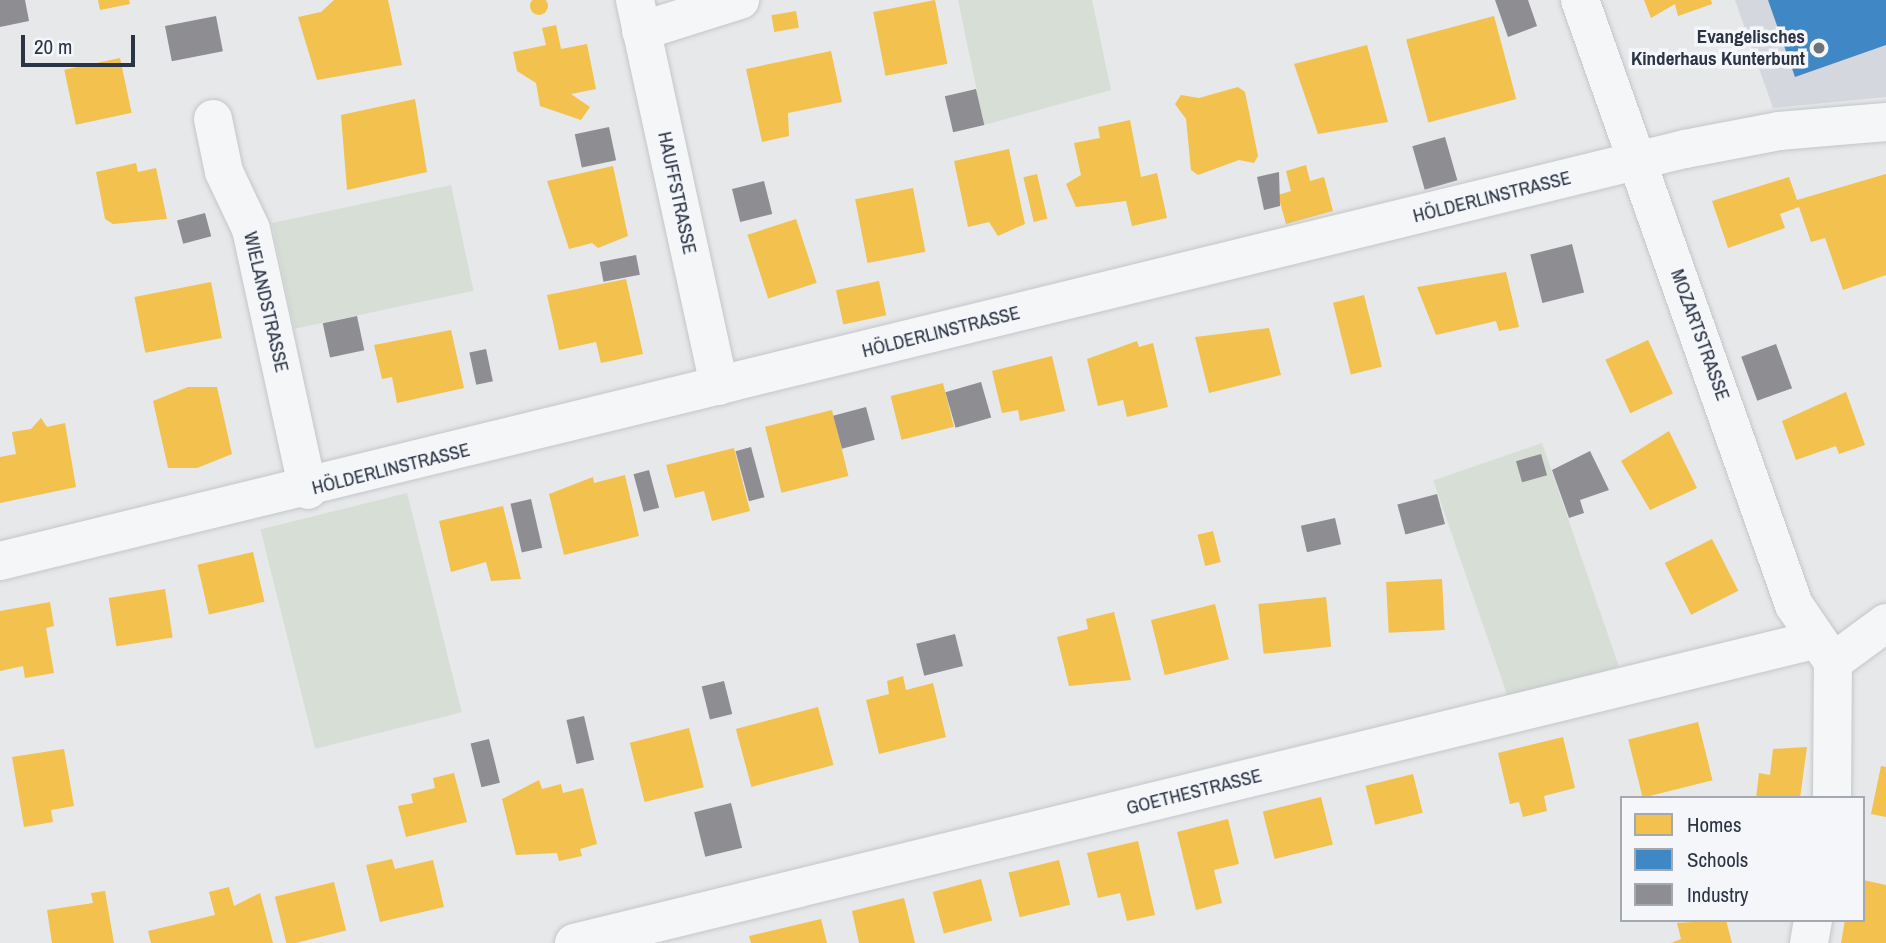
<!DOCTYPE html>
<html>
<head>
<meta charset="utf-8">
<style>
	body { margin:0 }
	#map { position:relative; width:1886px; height:943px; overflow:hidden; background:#e6e8ea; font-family:"Archivo Narrow",sans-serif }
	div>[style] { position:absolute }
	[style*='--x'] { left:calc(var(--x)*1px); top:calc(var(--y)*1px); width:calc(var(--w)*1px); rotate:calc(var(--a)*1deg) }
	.built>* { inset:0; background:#d4d7dd }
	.green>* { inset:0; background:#d6ded6; transform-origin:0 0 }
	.homes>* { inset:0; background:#f2c14e; transform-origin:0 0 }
	.round { border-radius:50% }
	.schools>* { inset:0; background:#3f88c5 }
	.industry>* { inset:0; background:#8d8d92; transform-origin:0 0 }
	.roads { filter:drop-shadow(0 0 2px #c4c6c8) drop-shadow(0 0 2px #c4c6c8) }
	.minor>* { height:38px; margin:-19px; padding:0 19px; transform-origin:19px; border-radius:19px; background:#f5f6f7 }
	.dots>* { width:19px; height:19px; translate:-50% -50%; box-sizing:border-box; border:4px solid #f4f6f9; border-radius:50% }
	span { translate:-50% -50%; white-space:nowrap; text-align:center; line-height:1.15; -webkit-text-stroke:7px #f4f6f9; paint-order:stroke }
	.poi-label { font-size:19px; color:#2b3445; font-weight:700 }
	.right { translate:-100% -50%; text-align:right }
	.street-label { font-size:19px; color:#2b3445 }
	.legend { position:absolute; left:1620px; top:796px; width:245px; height:126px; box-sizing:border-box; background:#f4f6f9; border:2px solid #a4a8b1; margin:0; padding:9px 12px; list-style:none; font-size:21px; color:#2b3445 }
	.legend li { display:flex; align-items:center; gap:14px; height:35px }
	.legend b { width:35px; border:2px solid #a4a8b1 }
	.scale { position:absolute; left:21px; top:35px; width:114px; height:32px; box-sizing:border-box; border:4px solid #2b3445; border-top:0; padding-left:9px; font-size:21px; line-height:24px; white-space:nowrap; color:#2b3445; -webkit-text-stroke:5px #f4f6f9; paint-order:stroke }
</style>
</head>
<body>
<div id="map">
	<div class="built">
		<i style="clip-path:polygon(1735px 0,1886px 0,1886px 97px,1773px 108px)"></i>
	</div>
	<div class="green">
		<i style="clip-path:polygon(958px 0,1092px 0,1111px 90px,984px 125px)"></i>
		<i style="left:451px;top:185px;width:108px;height:183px;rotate:78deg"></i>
		<i style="left:1542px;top:443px;width:236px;height:115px;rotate:71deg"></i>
		<i style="left:407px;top:493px;width:226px;height:151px;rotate:76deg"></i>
	</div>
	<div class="homes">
		<i class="round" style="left:530px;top:-3px;width:18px;height:18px"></i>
		<i style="clip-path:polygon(98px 0,129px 0,130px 4px,100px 10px)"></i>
		<i style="clip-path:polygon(334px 0,388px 0,402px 65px,317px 80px,298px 17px,321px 12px)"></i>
		<i style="left:935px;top:0;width:65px;height:63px;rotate:79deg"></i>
		<i style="clip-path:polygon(1644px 0,1711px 0,1712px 4px,1678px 16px,1675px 4px,1651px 18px)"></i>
		<i style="left:796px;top:11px;width:17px;height:25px;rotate:80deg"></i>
		<i style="left:1494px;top:16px;width:86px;height:91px;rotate:75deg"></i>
		<i style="clip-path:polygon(556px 25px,561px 49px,587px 44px,596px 89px,571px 94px,590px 107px,581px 120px,540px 106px,536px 83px,517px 71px,513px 52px,546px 45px,542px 28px)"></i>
		<i style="clip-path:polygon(1367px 45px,1388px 122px,1318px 134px,1294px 64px)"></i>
		<i style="clip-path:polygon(831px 51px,842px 102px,788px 113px,789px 136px,762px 142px,746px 69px)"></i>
		<i style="left:120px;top:58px;width:56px;height:57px;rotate:78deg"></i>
		<i style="clip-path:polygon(1238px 87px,1245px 92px,1258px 156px,1254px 163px,1239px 160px,1198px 175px,1191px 170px,1186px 119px,1175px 104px,1181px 95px,1199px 98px)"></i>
		<i style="clip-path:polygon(415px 99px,427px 172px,347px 190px,341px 115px)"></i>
		<i style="clip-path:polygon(1130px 120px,1141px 177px,1157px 173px,1167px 218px,1132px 226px,1126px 201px,1076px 207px,1066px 184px,1081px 175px,1074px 143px,1100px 138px,1098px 127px)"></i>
		<i style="clip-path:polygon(1009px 149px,1025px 224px,998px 236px,989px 222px,968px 227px,954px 161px)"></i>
		<i style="clip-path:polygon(136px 163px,138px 172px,156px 168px,167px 219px,113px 224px,105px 219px,96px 172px)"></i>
		<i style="clip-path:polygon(1306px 165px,1310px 181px,1324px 177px,1333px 211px,1286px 224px,1278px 195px,1291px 191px,1286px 171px)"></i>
		<i style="clip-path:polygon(613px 166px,628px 236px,598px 248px,592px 243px,569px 249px,547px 181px)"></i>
		<i style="left:1037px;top:174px;width:46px;height:14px;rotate:77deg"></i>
		<i style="clip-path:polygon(1886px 174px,1886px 275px,1843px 290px,1825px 238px,1811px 242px,1799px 207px,1780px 214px,1785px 228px,1728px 248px,1712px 201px,1789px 177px,1797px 200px)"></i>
		<i style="left:913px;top:188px;width:65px;height:59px;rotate:79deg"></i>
		<i style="left:796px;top:219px;width:67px;height:51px;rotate:72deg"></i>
		<i style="clip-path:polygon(1506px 272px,1519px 327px,1499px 331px,1496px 321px,1436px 335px,1417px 287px)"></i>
		<i style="clip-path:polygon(626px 279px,643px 354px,601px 363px,596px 342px,559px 350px,547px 295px)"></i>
		<i style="left:879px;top:281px;width:35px;height:44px;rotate:78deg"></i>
		<i style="left:211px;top:282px;width:57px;height:78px;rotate:79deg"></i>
		<i style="left:1364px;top:295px;width:74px;height:32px;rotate:76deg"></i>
		<i style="clip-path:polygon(1269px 328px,1281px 375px,1209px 393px,1195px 337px)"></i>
		<i style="clip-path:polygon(451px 330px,464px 388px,397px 403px,392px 377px,382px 379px,374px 345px)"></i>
		<i style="left:1648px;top:340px;width:59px;height:47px;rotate:65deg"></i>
		<i style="clip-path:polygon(1137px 341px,1139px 347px,1153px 343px,1168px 407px,1127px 417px,1123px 400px,1098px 406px,1087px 359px)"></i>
		<i style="clip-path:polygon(1052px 356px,1065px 411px,1020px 421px,1018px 410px,1002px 413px,992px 371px)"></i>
		<i style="left:943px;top:383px;width:45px;height:54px;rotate:76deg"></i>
		<i style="clip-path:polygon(188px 387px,217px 387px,232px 454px,197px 468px,168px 468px,153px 401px)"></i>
		<i style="clip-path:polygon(1846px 392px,1865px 445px,1839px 454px,1836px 446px,1796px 460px,1782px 421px)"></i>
		<i style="left:832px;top:410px;width:68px;height:69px;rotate:76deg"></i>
		<i style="clip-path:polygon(41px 418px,47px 427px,65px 423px,76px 487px,0 503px,0 457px,16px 454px,12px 432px,31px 429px)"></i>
		<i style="clip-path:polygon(1669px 431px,1697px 488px,1650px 510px,1621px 461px)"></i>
		<i style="clip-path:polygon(734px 448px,750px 511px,712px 521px,704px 491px,675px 498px,666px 465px)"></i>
		<i style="clip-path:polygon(625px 475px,639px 536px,564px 555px,549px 494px,593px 477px,594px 483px)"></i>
		<i style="clip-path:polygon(503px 506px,521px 579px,491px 581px,486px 562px,451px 572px,439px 521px)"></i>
		<i style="left:1213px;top:531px;width:32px;height:16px;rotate:76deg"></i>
		<i style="left:1712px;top:539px;width:58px;height:53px;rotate:63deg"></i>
		<i style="left:253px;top:552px;width:51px;height:57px;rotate:77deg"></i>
		<i style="left:1442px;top:579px;width:51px;height:56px;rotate:87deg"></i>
		<i style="left:165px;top:589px;width:49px;height:57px;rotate:81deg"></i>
		<i style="left:1326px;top:597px;width:50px;height:68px;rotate:84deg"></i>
		<i style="clip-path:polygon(50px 602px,54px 626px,46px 628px,54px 673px,25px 678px,23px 666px,0 671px,0 611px)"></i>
		<i style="left:1215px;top:604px;width:57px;height:66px;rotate:76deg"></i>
		<i style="clip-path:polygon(1114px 612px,1131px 680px,1069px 686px,1057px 637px,1088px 629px,1086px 619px)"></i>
		<i style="clip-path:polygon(903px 676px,906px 690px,933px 683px,946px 737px,879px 754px,866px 700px,889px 694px,887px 681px)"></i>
		<i style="left:818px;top:707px;width:60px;height:85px;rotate:75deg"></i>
		<i style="left:1698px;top:722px;width:60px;height:72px;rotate:76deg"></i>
		<i style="left:689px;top:728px;width:61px;height:61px;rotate:76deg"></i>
		<i style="clip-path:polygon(1563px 737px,1575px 788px,1544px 796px,1547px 811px,1523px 817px,1519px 802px,1510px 804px,1498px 753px)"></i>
		<i style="clip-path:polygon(1807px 747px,1800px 798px,1756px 798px,1759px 773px,1770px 775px,1773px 749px)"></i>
		<i style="clip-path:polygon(64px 749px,74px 806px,51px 810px,53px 822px,24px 827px,12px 757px)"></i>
		<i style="clip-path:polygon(1881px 766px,1886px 767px,1886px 817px,1871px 814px)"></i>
		<i style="clip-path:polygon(454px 773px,467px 822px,406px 837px,398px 806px,413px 803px,411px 794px,435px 788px,433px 778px)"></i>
		<i style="left:1413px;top:774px;width:40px;height:49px;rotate:76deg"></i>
		<i style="clip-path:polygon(539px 780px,542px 789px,561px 784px,563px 793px,583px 788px,597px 844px,580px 849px,582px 856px,559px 861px,557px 853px,516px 855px,502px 799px)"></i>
		<i style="left:1321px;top:797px;width:49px;height:60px;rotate:76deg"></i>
		<i style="clip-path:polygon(1228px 819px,1239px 864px,1214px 870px,1222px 903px,1196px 910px,1177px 832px)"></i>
		<i style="clip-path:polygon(1138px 841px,1155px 915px,1127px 921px,1120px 893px,1098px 898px,1087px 853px)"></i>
		<i style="clip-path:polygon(392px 859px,395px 869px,433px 860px,444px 907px,380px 922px,366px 865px)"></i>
		<i style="left:1059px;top:860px;width:46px;height:52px;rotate:76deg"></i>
		<i style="left:981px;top:879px;width:43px;height:50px;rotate:75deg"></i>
		<i style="clip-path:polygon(1863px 880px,1886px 885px,1886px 943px,1841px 943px,1845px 920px,1863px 920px)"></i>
		<i style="left:334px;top:882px;width:50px;height:61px;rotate:76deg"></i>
		<i style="clip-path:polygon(229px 887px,234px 906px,260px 893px,273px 943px,151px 943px,148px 931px,215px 915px,209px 892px)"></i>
		<i style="clip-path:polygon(105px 891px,114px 943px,52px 943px,47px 910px,93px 903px,91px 893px)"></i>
		<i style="clip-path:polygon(904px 898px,915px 943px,859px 943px,852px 911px)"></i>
		<i style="clip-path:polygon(821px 919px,827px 943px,751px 943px,749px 936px)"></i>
		<i style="clip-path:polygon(1726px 920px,1732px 943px,1671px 943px,1681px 939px,1677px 923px)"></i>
	</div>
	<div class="schools">
		<i style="clip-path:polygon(1768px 0,1886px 0,1886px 45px,1795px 77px)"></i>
	</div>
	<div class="industry">
		<i style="clip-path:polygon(0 0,25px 0,29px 21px,0 27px)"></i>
		<i style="clip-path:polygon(1495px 0,1528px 0,1537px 26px,1508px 37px)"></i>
		<i style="left:216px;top:16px;width:36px;height:52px;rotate:79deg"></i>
		<i style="left:976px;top:89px;width:37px;height:32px;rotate:77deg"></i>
		<i style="left:609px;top:127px;width:34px;height:35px;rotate:78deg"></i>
		<i style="left:1445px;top:137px;width:45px;height:34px;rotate:74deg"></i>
		<i style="clip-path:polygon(1279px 172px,1280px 206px,1264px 210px,1257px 177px)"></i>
		<i style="left:764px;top:181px;width:34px;height:33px;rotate:76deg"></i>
		<i style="left:205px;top:213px;width:24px;height:29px;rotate:75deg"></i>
		<i style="left:1572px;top:244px;width:50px;height:43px;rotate:76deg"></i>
		<i style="left:636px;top:255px;width:20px;height:37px;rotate:79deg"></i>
		<i style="left:357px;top:316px;width:35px;height:35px;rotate:78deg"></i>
		<i style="left:1776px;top:344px;width:47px;height:37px;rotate:70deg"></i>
		<i style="left:486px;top:349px;width:33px;height:17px;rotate:78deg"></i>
		<i style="left:981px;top:382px;width:37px;height:37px;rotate:74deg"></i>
		<i style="left:866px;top:407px;width:34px;height:34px;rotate:75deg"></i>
		<i style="left:751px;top:447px;width:52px;height:16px;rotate:75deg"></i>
		<i style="clip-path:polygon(1590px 451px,1609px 490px,1580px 500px,1584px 513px,1569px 518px,1552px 470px)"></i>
		<i style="left:1541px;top:454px;width:22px;height:26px;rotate:74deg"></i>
		<i style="left:649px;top:470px;width:39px;height:16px;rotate:75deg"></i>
		<i style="left:1437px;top:494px;width:31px;height:41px;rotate:75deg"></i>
		<i style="left:531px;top:499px;width:50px;height:21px;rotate:77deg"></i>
		<i style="left:1335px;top:518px;width:27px;height:35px;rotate:77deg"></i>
		<i style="left:955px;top:634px;width:33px;height:40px;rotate:76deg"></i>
		<i style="left:724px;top:681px;width:34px;height:23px;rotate:76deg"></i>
		<i style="left:584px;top:716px;width:45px;height:18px;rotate:77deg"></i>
		<i style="left:489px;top:739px;width:45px;height:19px;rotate:76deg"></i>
		<i style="left:731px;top:803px;width:46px;height:38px;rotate:76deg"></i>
	</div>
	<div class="roads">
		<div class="minor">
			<i style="--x:635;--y:0;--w:395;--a:77.7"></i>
			<i style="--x:1580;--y:0;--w:642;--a:70.52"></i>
			<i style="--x:1794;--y:605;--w:69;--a:55.6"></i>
			<i style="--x:641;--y:31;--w:104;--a:-17.4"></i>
			<i style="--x:213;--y:119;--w:54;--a:78.3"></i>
			<i style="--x:224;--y:172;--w:63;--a:64.7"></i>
			<i style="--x:251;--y:229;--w:267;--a:77.7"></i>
			<i style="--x:0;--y:561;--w:1735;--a:-13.74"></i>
			<i style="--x:1685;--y:149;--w:96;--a:-10.8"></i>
			<i style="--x:1779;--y:131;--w:107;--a:-4.8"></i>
			<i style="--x:1832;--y:798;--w:136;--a:-89.6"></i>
			<i style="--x:1833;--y:662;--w:66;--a:-36.3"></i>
			<i style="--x:574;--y:943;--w:1276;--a:-13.73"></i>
			<i style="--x:1809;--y:943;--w:23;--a:-80"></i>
		</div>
	</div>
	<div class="dots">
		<i style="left:1819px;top:48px;background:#6c737f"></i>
	</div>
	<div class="poi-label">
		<span class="right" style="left:1805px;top:48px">Evangelisches<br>Kinderhaus Kunterbunt</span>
	</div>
	<div class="street-label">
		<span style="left:677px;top:193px;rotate:78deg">HAUFFSTRASSE</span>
		<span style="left:1492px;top:197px;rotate:-14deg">HÖLDERLINSTRASSE</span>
		<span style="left:266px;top:302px;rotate:77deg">WIELANDSTRASSE</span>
		<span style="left:941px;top:332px;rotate:-14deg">HÖLDERLINSTRASSE</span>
		<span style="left:1700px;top:335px;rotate:70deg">MOZARTSTRASSE</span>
		<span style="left:391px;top:469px;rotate:-14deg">HÖLDERLINSTRASSE</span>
		<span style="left:1194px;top:792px;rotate:-14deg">GOETHESTRASSE</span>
	</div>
	<ul class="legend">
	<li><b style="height:19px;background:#f2c14e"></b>Homes</li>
	<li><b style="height:19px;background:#3f88c5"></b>Schools</li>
	<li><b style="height:19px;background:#8d8d92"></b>Industry</li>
	</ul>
	<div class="scale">20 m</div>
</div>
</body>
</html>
